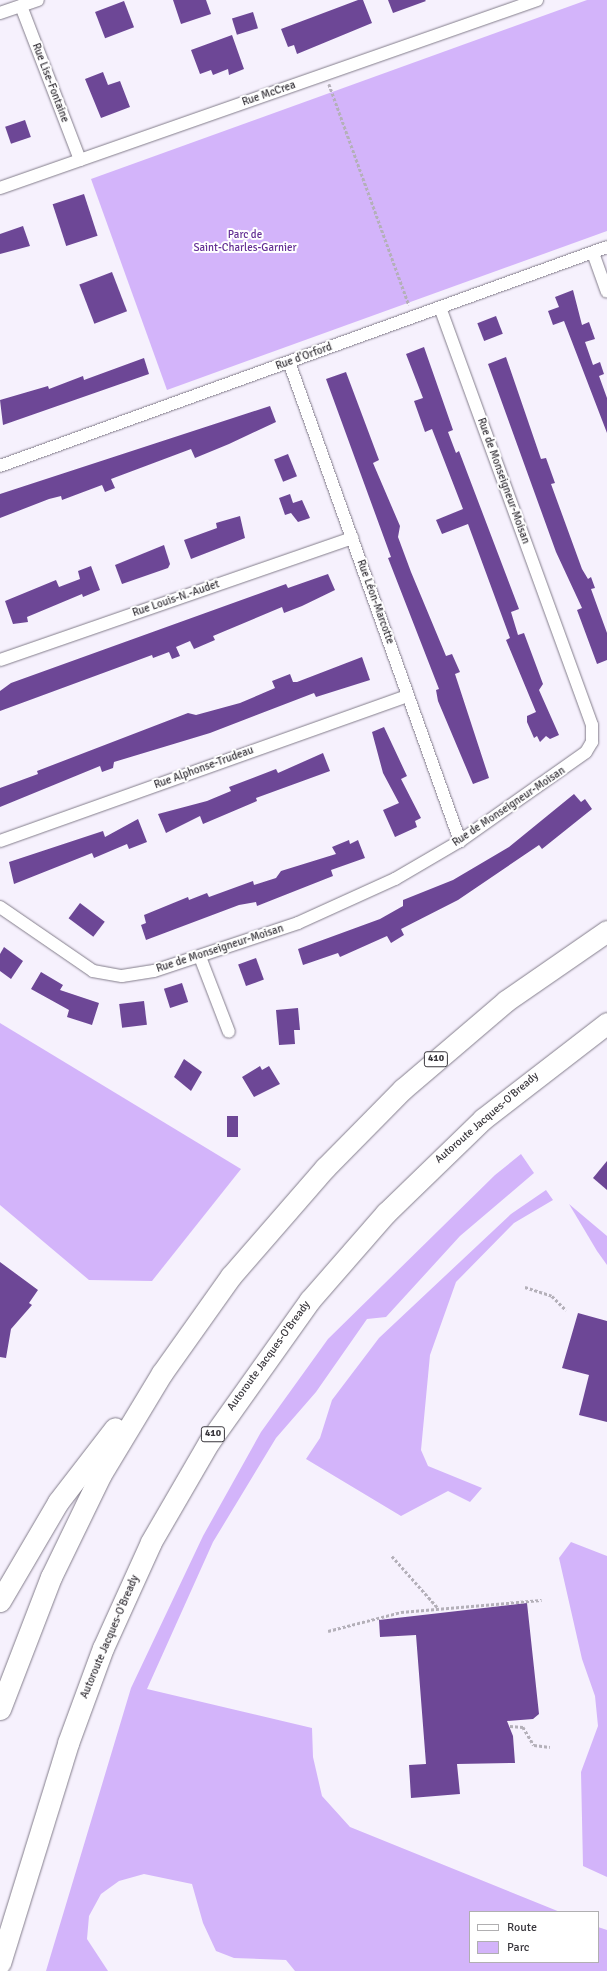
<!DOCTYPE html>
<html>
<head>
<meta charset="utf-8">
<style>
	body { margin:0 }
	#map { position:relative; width:607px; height:1971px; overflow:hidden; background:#f6f1fd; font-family:Signika,sans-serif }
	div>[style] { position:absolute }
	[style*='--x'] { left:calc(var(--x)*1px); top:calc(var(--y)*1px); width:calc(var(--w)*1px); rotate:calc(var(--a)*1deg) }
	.green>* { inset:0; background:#d3b4fa }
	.building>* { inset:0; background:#6d4796; transform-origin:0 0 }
	.path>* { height:2.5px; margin-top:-1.25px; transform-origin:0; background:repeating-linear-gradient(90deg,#b4b0b9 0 3px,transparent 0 5px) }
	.roads { filter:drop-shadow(0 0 1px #837d8b) drop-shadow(0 0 1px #837d8b) }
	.street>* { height:12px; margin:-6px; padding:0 6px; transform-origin:6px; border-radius:6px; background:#fff }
	.highway>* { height:21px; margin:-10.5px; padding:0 10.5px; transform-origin:10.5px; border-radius:10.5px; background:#fff }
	span { translate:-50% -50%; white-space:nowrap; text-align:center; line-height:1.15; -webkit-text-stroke:4px #fff; paint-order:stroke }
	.shield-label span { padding:1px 3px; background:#fff; border:1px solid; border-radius:3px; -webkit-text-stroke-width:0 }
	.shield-label { font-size:10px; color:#39363c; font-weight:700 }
	.street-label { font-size:11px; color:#39363c }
	.park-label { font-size:11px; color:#643094 }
	.legend { position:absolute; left:469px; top:1911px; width:130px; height:52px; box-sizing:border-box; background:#fff; border:1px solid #b0afb1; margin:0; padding:5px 7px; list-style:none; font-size:12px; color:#39363c }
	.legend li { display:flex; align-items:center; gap:8px; height:20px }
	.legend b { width:20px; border:1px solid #b0afb1 }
</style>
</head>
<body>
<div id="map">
	<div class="green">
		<i style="clip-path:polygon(587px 0,607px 0,607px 231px,167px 390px,91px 179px)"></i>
		<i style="clip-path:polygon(0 1023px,241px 1169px,152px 1281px,89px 1280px,0 1205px)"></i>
		<i style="clip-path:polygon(521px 1154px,534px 1173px,460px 1236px,386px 1317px,367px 1319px,316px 1392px,276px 1438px,213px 1542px,147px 1689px,312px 1728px,313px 1757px,322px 1796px,350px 1827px,560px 1912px,470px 1912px,470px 1962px,598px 1962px,598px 1927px,607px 1930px,607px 1971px,295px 1971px,286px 1960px,234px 1958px,216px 1951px,203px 1923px,192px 1884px,144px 1874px,119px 1881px,101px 1894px,89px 1916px,87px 1939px,108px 1971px,46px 1971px,131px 1688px,203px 1536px,261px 1432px,328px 1339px,495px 1175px)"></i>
		<i style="clip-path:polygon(546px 1190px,553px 1200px,514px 1223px,456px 1282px,430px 1355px,421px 1450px,428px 1466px,482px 1488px,470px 1502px,448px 1491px,401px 1516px,306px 1459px,320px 1438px,332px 1400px,379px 1338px,511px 1214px)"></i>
		<i style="clip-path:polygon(569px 1204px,607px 1236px,607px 1265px,597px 1251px)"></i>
		<i style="clip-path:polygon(571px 1542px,607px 1556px,607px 1877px,583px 1866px,581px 1772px,598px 1726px,595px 1696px,582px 1659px,559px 1558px)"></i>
	</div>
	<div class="building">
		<i style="clip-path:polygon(173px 0,206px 0,211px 14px,181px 24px)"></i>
		<i style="clip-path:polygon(358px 0,363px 0,372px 23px,297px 54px,294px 45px,288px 47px,281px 29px)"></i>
		<i style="clip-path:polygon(388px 0,425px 0,426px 1px,393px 13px)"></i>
		<i style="left:124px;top:1px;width:28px;height:31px;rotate:69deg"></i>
		<i style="left:253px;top:12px;width:17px;height:22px;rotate:73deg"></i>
		<i style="clip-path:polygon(232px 35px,244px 69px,229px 75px,228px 69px,213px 75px,211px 70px,200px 74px,191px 50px)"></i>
		<i style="clip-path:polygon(103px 72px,108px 85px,120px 81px,130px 107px,101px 118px,85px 79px)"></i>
		<i style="left:25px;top:120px;width:18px;height:21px;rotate:71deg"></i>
		<i style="left:84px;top:194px;width:44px;height:33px;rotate:72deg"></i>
		<i style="clip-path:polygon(23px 226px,30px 246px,0 254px,0 234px)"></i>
		<i style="left:112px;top:272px;width:42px;height:35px;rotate:69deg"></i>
		<i style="clip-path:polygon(573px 290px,582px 325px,589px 322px,595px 339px,585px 342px,593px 365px,600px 362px,604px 374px,599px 376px,607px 398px,607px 433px,564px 321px,553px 325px,548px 311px,559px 307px,555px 297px)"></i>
		<i style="left:496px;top:316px;width:19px;height:20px;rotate:69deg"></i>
		<i style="clip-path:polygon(424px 347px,453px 430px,448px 432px,456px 453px,459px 451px,519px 609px,511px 612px,518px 635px,524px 633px,543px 684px,539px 690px,559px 735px,550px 739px,546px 736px,540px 742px,537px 736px,534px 738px,527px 722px,527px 716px,536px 712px,506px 640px,510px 638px,468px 524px,442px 534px,436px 520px,463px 509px,432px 429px,425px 432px,414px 401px,423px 398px,406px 354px)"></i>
		<i style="clip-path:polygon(506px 357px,541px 459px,546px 458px,555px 483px,551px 484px,582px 569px,588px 579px,591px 577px,595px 588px,591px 589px,607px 633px,607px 660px,597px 664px,577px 610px,582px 608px,556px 552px,488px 364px)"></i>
		<i style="clip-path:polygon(144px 358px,149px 374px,3px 425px,0 400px,48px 386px,49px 389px,83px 376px,84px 380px)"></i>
		<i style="clip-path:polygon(346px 372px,379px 460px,373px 463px,400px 526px,398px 537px,411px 572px,446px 656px,452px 654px,460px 672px,455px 674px,489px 778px,473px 784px,438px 701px,436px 690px,439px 689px,388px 558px,391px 557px,326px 379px)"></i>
		<i style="clip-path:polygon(270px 406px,276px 422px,229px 444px,195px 458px,191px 449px,111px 479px,115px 488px,105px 492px,102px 485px,62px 500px,61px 496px,49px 499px,0 518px,0 494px)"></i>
		<i style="left:288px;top:454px;width:24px;height:15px;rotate:68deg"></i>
		<i style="clip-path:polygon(290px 494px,293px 503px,302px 500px,310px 518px,298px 522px,291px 513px,285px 515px,279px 498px)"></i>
		<i style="clip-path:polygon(240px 516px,245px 538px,191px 559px,184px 540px,217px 528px,216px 523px)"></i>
		<i style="clip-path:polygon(164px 545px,170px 564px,168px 568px,122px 584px,115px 565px)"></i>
		<i style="clip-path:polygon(91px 566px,100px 590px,83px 597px,82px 594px,27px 617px,28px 622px,13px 624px,5px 601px,56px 580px,59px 587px,80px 579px,78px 571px)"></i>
		<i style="clip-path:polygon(328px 574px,335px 590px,302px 606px,284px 613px,282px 607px,213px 636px,215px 640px,194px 649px,190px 641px,176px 647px,180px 656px,172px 659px,169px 652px,153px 658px,152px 655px,0 711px,0 691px,11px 683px,286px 584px,288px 588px)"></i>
		<i style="clip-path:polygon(362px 657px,370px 680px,316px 697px,314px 693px,210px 733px,114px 762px,113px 768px,102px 772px,100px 766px,0 807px,0 788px,38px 774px,37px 771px,188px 713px,196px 715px,240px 703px,275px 688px,272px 681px,290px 674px,293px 682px,297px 682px)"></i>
		<i style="clip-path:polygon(384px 727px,407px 776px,401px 779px,421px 818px,415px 821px,417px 827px,395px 837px,383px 810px,399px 803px,383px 773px,372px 732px)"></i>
		<i style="clip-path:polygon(323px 753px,330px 771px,256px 798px,257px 801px,203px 824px,200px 816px,166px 833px,158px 814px,207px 801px,231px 791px,229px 787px,276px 769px,278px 773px)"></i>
		<i style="clip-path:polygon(574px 794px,581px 802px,585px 799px,592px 809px,542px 849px,539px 845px,458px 900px,401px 929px,404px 935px,391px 943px,387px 936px,340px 957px,338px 953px,303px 965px,298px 949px,380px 919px,403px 906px,403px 900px,453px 880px,509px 847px)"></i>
		<i style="clip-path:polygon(138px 819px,147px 842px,129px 849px,127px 844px,94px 858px,92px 853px,14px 884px,9px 862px,103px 831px,105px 837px)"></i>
		<i style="clip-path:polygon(349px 840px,350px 844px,358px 840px,365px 858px,331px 870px,333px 876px,257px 906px,256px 902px,239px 905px,146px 940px,141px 925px,146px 923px,144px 915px,188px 897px,189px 900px,207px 893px,209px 897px,253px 881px,254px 885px,276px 878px,281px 871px,336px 854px,332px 847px)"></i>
		<i style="left:80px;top:903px;width:31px;height:19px;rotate:37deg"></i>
		<i style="clip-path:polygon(4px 947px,23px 961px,11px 979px,0 971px,0 954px)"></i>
		<i style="left:256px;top:958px;width:23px;height:19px;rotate:70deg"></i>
		<i style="clip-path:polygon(41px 972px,63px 985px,60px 990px,99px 1003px,92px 1025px,67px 1017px,69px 1010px,31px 989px)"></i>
		<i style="left:182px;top:983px;width:20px;height:19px;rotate:72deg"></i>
		<i style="left:144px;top:1001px;width:24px;height:25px;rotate:83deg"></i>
		<i style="clip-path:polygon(298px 1008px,300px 1030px,294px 1030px,295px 1044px,279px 1045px,276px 1010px)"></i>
		<i style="clip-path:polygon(184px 1059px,202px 1072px,191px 1091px,174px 1077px)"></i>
		<i style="clip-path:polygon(260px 1066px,262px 1070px,269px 1066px,280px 1084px,254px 1097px,242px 1077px)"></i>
		<i style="left:227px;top:1116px;width:11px;height:21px"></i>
		<i style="clip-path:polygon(607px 1161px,607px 1190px,593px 1178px)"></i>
		<i style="clip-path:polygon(0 1262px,38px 1290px,29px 1303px,32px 1305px,11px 1329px,6px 1358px,0 1357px)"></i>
		<i style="clip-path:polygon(578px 1313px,607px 1321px,607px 1422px,579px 1415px,589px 1375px,562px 1368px)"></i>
		<i style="clip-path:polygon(527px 1603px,539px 1714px,533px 1719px,507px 1721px,513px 1736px,515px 1763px,457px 1764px,460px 1794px,411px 1798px,409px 1765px,426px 1764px,416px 1635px,380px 1637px,379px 1620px)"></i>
	</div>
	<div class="path">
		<i style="--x:329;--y:84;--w:235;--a:70.1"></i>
		<i style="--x:525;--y:1287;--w:28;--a:18"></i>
		<i style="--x:552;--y:1296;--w:20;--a:45"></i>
		<i style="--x:392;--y:1556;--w:69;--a:48.5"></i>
		<i style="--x:328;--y:1631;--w:75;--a:-14.6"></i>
		<i style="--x:401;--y:1612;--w:141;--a:-4.9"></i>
		<i style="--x:510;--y:1726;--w:13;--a:4"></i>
		<i style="--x:523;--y:1727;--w:21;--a:59"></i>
		<i style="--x:534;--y:1745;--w:16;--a:7"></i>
	</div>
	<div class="roads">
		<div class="street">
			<i style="--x:21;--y:6;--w:165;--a:69"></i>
			<i style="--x:0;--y:13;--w:40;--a:-18.9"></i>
			<i style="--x:0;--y:188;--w:569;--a:-19.29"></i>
			<i style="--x:593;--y:253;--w:41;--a:70.3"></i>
			<i style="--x:289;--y:362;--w:509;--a:70.35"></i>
			<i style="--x:0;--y:466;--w:645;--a:-19.84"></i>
			<i style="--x:0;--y:660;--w:373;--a:-19.1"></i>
			<i style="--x:0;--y:841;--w:433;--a:-19.6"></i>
			<i style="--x:0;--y:907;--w:113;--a:34.5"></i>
			<i style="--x:93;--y:971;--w:29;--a:10"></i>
			<i style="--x:122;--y:976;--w:32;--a:-9"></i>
			<i style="--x:154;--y:971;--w:152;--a:-18.4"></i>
			<i style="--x:298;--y:923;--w:107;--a:-24.4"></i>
			<i style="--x:395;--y:879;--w:75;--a:-30.3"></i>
			<i style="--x:460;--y:841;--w:154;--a:-35.2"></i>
			<i style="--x:586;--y:752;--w:12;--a:-59"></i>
			<i style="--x:592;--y:742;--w:17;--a:-90"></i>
			<i style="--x:592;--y:725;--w:444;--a:-110"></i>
			<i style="--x:200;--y:957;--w:80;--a:68.9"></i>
		</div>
		<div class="highway">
			<i style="--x:0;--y:1601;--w:115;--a:-59.6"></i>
			<i style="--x:58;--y:1502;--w:93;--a:-52.4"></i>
			<i style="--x:0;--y:1709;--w:142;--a:-68.9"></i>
			<i style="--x:51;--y:1577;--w:114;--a:-64.1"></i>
			<i style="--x:101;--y:1474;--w:118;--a:-58.9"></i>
			<i style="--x:162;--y:1373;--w:119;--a:-54.6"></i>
			<i style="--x:231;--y:1276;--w:143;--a:-49"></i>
			<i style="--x:325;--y:1168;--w:111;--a:-45.4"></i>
			<i style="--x:403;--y:1089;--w:135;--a:-40.5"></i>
			<i style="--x:506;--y:1001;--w:123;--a:-34.7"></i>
			<i style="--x:0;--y:1963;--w:230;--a:-72.8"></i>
			<i style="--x:68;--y:1743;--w:101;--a:-69.8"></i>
			<i style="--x:103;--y:1648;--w:116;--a:-65.6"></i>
			<i style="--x:151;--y:1542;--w:116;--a:-59.9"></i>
			<i style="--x:209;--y:1442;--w:174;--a:-54.6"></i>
			<i style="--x:310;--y:1300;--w:116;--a:-48.9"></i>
			<i style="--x:386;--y:1213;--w:135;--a:-44.1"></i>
			<i style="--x:483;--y:1119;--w:157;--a:-37.7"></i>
		</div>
	</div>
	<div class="shield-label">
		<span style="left:436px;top:1059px">410</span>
		<span style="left:213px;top:1434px">410</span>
	</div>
	<div class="street-label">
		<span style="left:50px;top:83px;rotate:69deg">Rue Lise-Fontaine</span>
		<span style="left:269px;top:94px;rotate:-19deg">Rue McCrea</span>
		<span style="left:304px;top:357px;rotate:-20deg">Rue d'Orford</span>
		<span style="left:503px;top:481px;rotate:70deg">Rue de Monseigneur-Moisan</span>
		<span style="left:176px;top:599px;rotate:-19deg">Rue Louis-N.-Audet</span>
		<span style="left:375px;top:602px;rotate:70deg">Rue Léon-Marcotte</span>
		<span style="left:204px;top:768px;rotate:-20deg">Rue Alphonse-Trudeau</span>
		<span style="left:509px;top:807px;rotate:-34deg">Rue de Monseigneur-Moisan</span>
		<span style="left:220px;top:949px;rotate:-18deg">Rue de Monseigneur-Moisan</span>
		<span style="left:487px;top:1118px;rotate:-41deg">Autoroute Jacques-O'Bready</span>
		<span style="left:269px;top:1356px;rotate:-54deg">Autoroute Jacques-O'Bready</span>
		<span style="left:110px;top:1637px;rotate:-67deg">Autoroute Jacques-O'Bready</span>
	</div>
	<div class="park-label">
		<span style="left:245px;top:242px">Parc de<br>Saint-Charles-Garnier</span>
	</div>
	<ul class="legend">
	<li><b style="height:5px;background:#fff"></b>Route</li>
	<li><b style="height:11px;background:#d3b4fa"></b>Parc</li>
	</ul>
</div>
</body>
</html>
